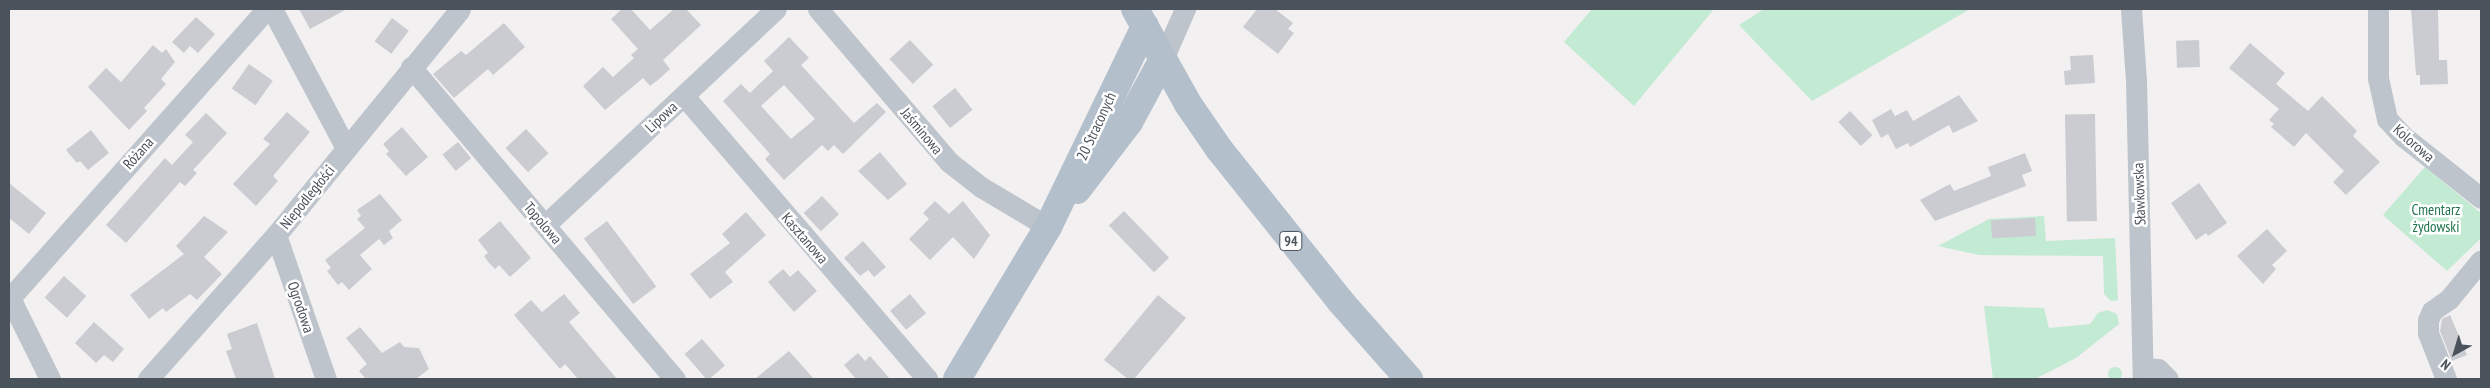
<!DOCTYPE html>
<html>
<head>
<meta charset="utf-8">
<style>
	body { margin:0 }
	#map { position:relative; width:2490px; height:388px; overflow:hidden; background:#f2f0f0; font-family:"PT Sans Narrow",sans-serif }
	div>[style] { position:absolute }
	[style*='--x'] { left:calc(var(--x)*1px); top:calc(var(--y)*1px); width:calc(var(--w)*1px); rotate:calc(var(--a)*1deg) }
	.green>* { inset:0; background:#c3ead3 }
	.round { border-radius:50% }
	.building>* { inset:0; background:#cbccd2; transform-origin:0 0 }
	.minor>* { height:21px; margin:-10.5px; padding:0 10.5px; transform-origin:10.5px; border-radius:10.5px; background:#bdc4cb }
	.major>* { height:28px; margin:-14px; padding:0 14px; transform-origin:14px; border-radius:14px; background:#b3bfcb }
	span { translate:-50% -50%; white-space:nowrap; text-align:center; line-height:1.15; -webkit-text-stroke:5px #fff; paint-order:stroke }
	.shield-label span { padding:1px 4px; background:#fff; border:1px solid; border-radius:4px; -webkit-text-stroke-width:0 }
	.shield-label { font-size:14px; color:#4a535b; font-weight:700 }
	.street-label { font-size:15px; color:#4a535b }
	.park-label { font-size:15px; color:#22754d }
	.frame { position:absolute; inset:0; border:10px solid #4a535b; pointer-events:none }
	.north { position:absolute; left:2430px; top:328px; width:50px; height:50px; -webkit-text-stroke:4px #fff; paint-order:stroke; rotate:219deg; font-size:14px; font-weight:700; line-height:20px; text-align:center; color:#4a535b }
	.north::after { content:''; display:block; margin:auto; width:18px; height:22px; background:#4a535b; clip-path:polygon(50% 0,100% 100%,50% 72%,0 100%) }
</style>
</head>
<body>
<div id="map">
	<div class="green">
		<i style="clip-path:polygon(1592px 9px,1714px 9px,1634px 106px,1564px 42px)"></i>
		<i style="clip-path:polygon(1764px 9px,1970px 9px,1812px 101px,1739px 25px)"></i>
		<i style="clip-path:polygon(2425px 167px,2481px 213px,2481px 238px,2447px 271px,2383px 215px)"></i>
		<i style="clip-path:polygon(2044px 216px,2046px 241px,2115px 238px,2118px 300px,2111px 301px,2104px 294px,2103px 256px,1979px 255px,1938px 246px,1989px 219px)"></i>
		<i style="clip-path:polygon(1984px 306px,2044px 308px,2049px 328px,2090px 324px,2098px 313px,2107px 310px,2117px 314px,2119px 324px,2076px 358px,2035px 379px,1993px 379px)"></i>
		<i class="round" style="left:2108px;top:367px;width:14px;height:14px"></i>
	</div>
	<div class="building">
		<i style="clip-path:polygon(299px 9px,347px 9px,310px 29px)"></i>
		<i style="clip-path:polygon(622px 9px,631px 9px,650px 30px,674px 9px,686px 9px,701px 25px,663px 60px,670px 69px,658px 80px,650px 86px,643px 78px,605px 110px,583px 86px,603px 67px,613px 77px,634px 58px,631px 55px,638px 49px,611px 19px)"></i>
		<i style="clip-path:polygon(1257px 9px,1275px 9px,1293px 23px,1288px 29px,1294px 33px,1278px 54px,1243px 27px)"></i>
		<i style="clip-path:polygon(2411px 9px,2438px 9px,2439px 60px,2447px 60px,2448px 84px,2420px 85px,2420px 75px,2416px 75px)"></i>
		<i style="clip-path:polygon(196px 17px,215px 34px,198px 53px,190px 46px,184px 53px,172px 42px)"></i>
		<i style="left:392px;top:18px;width:21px;height:29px;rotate:37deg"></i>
		<i style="clip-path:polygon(504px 23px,525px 47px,493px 75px,488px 69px,454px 98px,433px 74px,461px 51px,466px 55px)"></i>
		<i style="clip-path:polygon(evenodd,789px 37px,809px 58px,801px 65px,854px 123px,877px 103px,886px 112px,843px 154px,834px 145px,828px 151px,822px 145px,784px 180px,765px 159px,770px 154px,723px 101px,741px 84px,750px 93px,773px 71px,764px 61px,789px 37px,784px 85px,815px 119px,791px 139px,761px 106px,784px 85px)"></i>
		<i style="left:910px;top:40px;width:34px;height:28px;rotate:47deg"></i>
		<i style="left:2199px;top:40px;width:27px;height:23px;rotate:88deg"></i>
		<i style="clip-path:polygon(2250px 43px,2285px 73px,2276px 84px,2308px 111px,2322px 96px,2357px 131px,2353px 136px,2380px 162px,2346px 195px,2333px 182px,2344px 171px,2306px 133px,2294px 147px,2271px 127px,2274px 124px,2269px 120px,2279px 109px,2229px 68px)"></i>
		<i style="clip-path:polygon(153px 45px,162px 53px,166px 49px,175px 62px,161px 79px,166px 84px,144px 108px,147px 111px,129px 130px,88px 87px,106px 68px,121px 82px)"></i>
		<i style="clip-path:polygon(2093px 55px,2095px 83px,2065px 85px,2064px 71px,2071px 70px,2070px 56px)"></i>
		<i style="left:249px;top:64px;width:29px;height:30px;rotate:35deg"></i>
		<i style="left:955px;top:88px;width:28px;height:29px;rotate:51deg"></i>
		<i style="clip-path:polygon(1959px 95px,1978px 121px,1953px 133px,1949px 125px,1910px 147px,1908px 143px,1896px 149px,1888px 134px,1881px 138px,1872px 120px,1891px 109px,1895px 116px,1907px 110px,1913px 121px)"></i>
		<i style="left:1850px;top:111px;width:33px;height:16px;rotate:47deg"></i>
		<i style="clip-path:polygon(287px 112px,310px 132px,273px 176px,278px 181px,256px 206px,233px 184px,270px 144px,263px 139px)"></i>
		<i style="clip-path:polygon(206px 113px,227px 133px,193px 170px,197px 173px,185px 186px,180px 182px,126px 243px,106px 225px,165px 158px,172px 165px,193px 142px,185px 135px)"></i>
		<i style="left:2095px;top:114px;width:107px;height:30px;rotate:89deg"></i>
		<i style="clip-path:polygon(402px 127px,428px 157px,406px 176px,386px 154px,389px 151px,383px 144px)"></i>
		<i style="left:526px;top:129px;width:33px;height:28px;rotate:47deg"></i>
		<i style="clip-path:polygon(91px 130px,109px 153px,88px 170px,80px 161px,77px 163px,66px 150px)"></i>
		<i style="left:458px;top:142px;width:21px;height:20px;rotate:51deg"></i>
		<i style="clip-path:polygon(880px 152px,907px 184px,888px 200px,858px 171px)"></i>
		<i style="clip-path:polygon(2025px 153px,2032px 171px,2022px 175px,2026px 186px,1935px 221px,1920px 200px,1950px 184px,1954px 191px,1991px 176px,1988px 167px)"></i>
		<i style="clip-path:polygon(9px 183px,46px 213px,29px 234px,9px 218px)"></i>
		<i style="clip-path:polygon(2199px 183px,2227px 223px,2208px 236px,2206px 233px,2196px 240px,2171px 203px)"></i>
		<i style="clip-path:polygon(380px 194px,402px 220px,389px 231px,393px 238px,384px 245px,379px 239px,360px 255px,372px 269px,349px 290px,342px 282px,338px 285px,327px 271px,331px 268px,325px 260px,365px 228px,357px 219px,361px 216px,357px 210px)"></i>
		<i style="left:822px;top:196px;width:25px;height:25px;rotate:47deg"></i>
		<i style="clip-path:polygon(935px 201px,949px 214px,963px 201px,990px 235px,974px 259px,953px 237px,930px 260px,909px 239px,929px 219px,923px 213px)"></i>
		<i style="left:1124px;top:211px;width:65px;height:21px;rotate:46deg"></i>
		<i style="clip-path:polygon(746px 212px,766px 235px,725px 272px,733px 282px,710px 299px,690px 274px,730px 243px,722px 234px)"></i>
		<i style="clip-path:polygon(204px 216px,228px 232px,204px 257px,222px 274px,197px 300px,190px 294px,166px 312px,163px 308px,149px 319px,130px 295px,184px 254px,176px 246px)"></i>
		<i style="left:2035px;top:218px;width:18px;height:44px;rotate:87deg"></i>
		<i style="clip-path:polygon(500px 221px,531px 258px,510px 277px,499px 265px,495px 269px,489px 263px,484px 256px,488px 253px,478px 240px)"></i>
		<i style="left:607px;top:221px;width:82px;height:29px;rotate:53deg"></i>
		<i style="clip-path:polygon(2267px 229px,2287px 251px,2272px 265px,2276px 269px,2263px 284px,2237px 256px)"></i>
		<i style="clip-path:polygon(863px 241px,886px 267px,874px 277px,868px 270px,860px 276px,844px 258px)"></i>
		<i style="clip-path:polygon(783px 269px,790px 277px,798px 270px,817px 291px,794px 312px,768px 282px)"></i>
		<i style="left:64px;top:276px;width:30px;height:29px;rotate:42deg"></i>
		<i style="clip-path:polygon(564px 294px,580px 313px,569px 322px,617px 379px,578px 379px,565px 364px,560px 369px,514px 315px,531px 300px,542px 312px)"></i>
		<i style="left:910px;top:294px;width:25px;height:26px;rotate:50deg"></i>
		<i style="clip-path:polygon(1158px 295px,1186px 318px,1134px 379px,1128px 379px,1104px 360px)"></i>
		<i style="clip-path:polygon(2450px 315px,2467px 355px,2452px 361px,2440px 331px,2442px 319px)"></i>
		<i style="clip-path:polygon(94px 322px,124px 349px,113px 362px,104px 355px,96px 363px,75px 343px)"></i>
		<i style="clip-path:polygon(257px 323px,275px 379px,236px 379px,226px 351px,232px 349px,227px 334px)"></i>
		<i style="clip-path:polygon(360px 327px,382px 353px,400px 342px,404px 347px,419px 348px,429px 369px,416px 379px,366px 379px,359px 371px,367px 364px,346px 338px)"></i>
		<i style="left:702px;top:339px;width:35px;height:23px;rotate:49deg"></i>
		<i style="clip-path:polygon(789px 351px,814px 379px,755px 379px)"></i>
		<i style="clip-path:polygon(858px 353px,865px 361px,870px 356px,890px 379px,856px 379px,844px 365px)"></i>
	</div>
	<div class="minor">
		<i style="--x:272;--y:9;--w:157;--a:62"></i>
		<i style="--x:818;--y:9;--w:201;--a:49.4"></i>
		<i style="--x:949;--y:162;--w:41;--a:38"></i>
		<i style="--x:981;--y:187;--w:78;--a:30.8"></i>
		<i style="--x:2131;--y:9;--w:71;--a:86"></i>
		<i style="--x:2136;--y:80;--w:299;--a:88.7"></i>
		<i style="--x:2378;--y:9;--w:69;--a:90"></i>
		<i style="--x:2378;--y:78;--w:42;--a:77.6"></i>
		<i style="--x:2387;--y:119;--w:25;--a:47"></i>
		<i style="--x:2404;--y:137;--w:98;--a:38.4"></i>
		<i style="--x:1163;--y:59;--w:55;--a:-66.3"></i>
		<i style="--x:411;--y:67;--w:409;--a:49.8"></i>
		<i style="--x:684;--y:96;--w:373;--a:49.3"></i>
		<i style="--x:545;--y:225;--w:316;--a:-43.1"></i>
		<i style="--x:276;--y:235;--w:152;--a:70.9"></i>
		<i style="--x:9;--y:296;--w:93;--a:63.7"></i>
		<i style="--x:10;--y:298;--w:387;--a:-48.4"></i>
		<i style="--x:2143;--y:368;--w:15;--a:4"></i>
		<i style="--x:2158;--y:369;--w:14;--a:45"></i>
		<i style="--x:148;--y:379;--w:193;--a:-48.4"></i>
		<i style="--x:276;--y:235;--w:291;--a:-50.8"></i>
		<i style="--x:2446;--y:379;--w:49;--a:-111.4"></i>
		<i style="--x:2428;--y:333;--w:13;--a:-90"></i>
		<i style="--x:2428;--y:320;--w:10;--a:-66"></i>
		<i style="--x:2432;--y:311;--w:21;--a:-35"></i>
		<i style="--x:2449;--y:299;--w:50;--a:-50.6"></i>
	</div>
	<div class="major">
		<i style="--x:1135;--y:9;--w:109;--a:60.8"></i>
		<i style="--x:1188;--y:104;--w:55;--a:55.4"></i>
		<i style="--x:1219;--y:149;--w:196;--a:51.4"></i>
		<i style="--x:1341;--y:302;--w:103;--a:48.6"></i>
		<i style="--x:1077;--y:190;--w:86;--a:-52.6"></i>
		<i style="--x:1129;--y:122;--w:72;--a:-61.6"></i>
		<i style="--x:957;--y:379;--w:177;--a:-59.1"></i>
		<i style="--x:1048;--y:227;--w:223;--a:-64.2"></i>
	</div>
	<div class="shield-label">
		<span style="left:1291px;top:241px">94</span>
	</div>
	<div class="street-label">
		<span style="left:661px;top:117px;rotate:-43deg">Lipowa</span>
		<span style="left:1096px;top:126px;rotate:-65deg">20 Straconych</span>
		<span style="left:922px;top:131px;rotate:50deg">Jaśminowa</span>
		<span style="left:2414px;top:143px;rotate:41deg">Kolorowa</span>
		<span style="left:138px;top:153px;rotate:-48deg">Różana</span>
		<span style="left:2139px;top:194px;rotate:-92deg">Sławkowska</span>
		<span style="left:307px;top:197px;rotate:-51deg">Niepodległości</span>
		<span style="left:543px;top:223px;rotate:50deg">Topolowa</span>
		<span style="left:805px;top:238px;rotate:49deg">Kasztanowa</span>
		<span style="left:301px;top:307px;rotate:71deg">Ogrodowa</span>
	</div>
	<div class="park-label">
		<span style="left:2436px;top:218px">Cmentarz<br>żydowski</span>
	</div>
	<div class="frame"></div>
	<div class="north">N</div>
</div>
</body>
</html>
